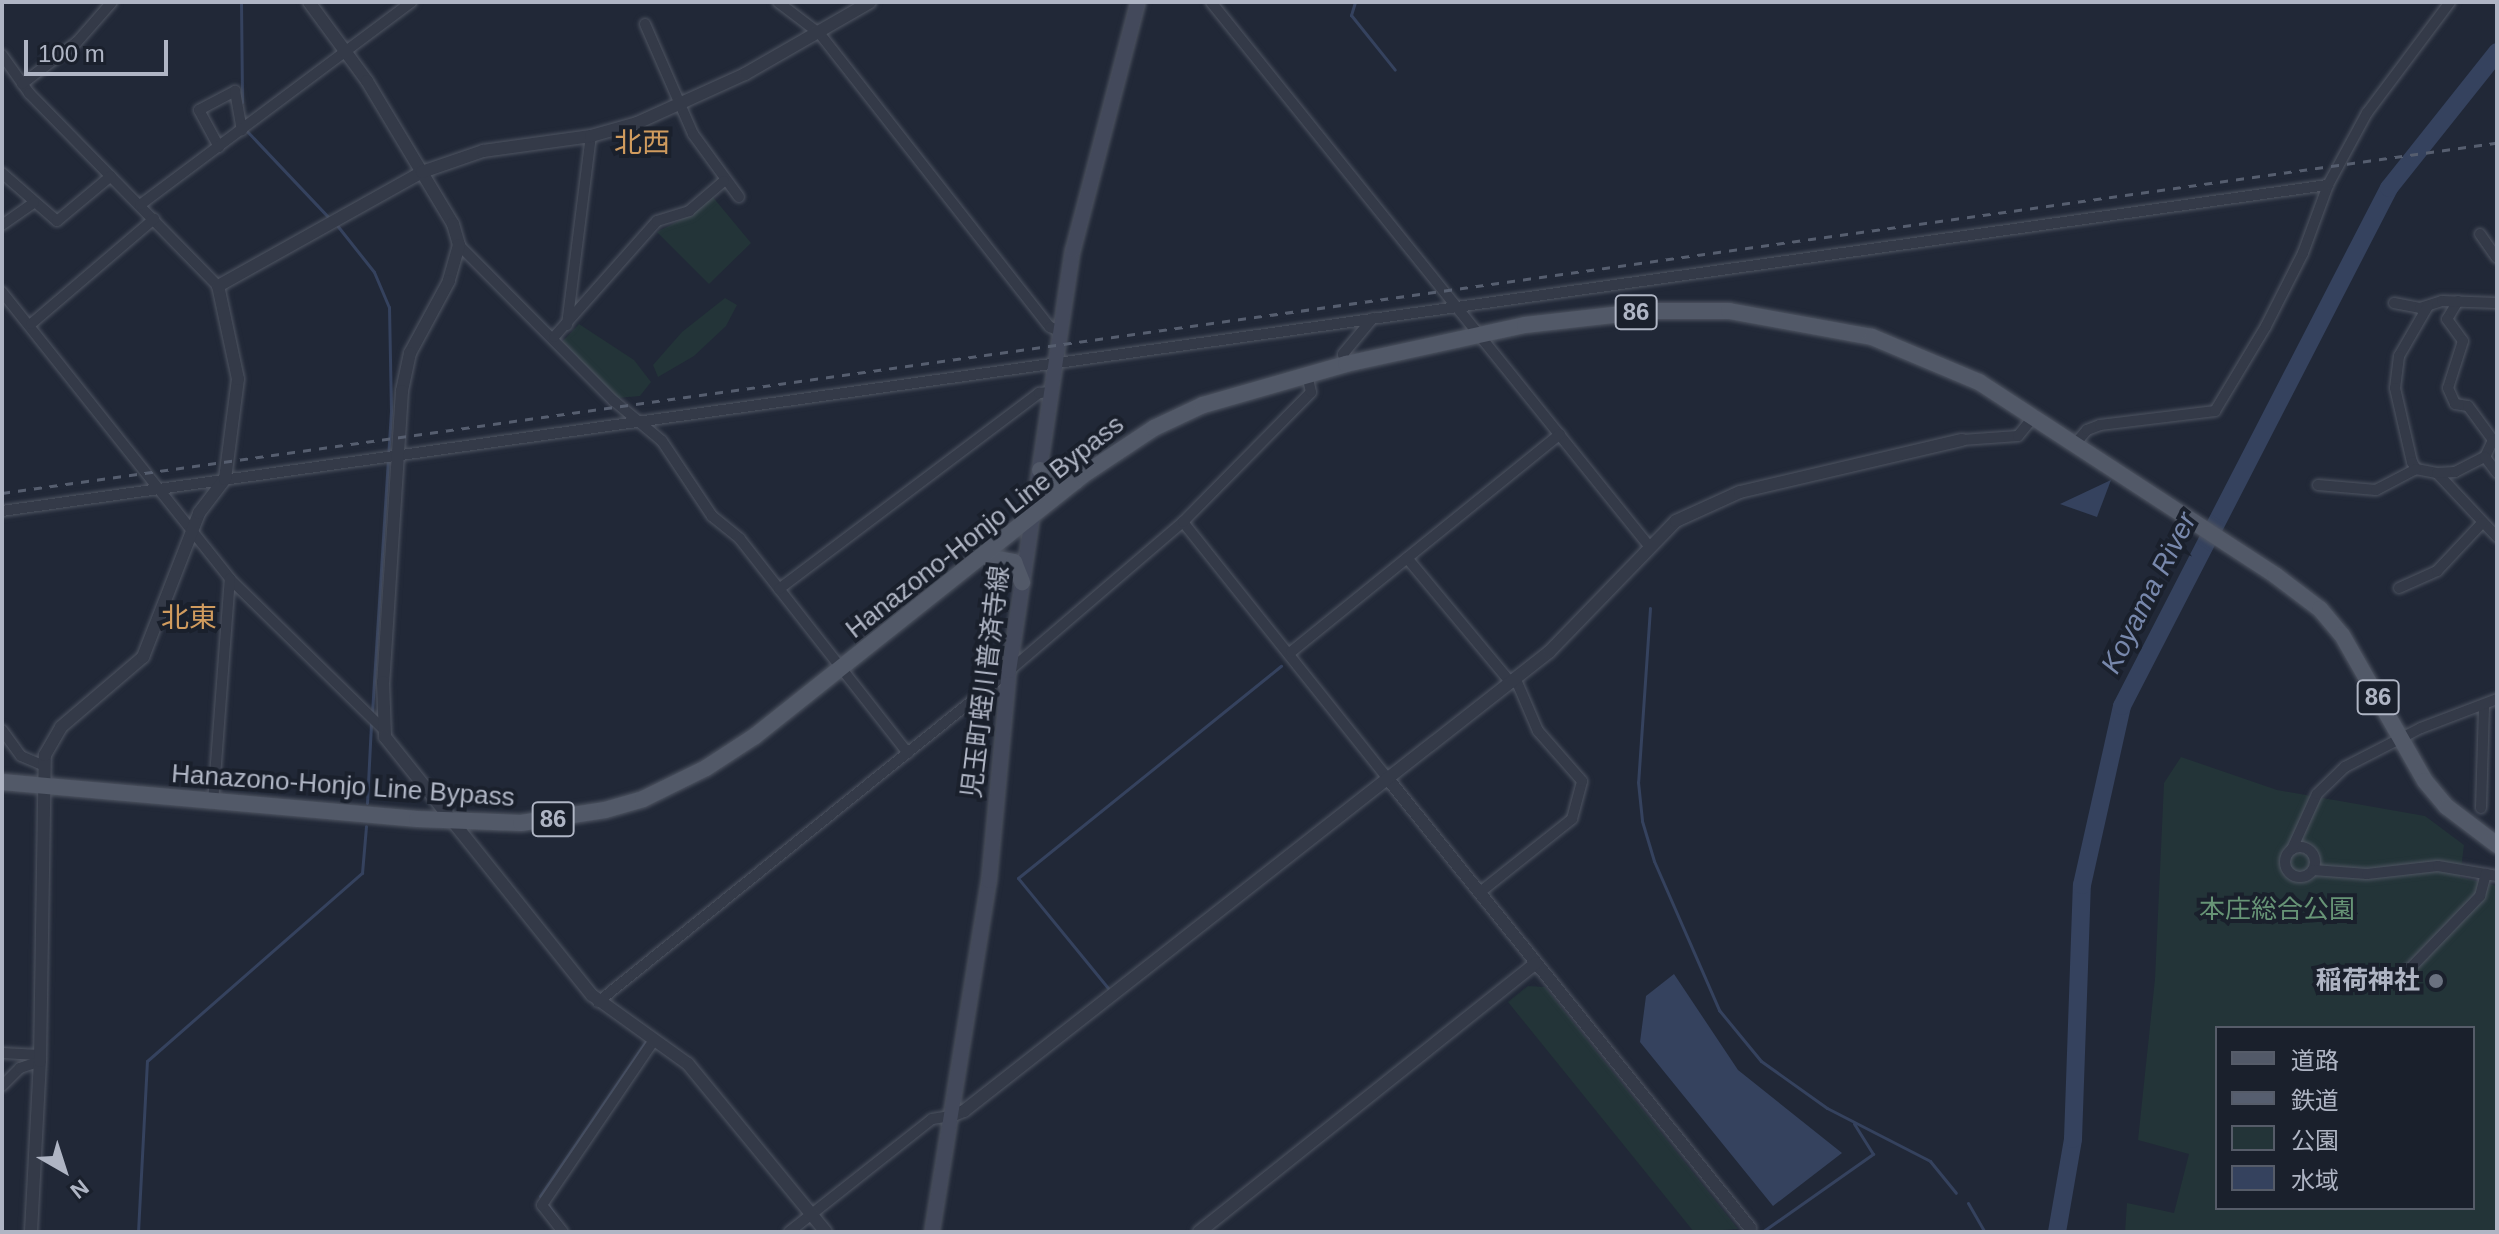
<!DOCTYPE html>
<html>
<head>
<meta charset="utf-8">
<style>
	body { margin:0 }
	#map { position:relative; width:2499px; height:1234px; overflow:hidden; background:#212837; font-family:Helvetica,"Noto Sans JP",sans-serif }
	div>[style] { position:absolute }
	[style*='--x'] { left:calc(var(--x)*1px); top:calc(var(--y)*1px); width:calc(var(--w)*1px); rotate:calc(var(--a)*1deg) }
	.green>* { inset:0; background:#233438 }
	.water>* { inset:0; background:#35425e }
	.stream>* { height:3px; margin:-1.5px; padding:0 1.5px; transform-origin:1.5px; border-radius:1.5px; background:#35425e }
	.river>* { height:18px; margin:-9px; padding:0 9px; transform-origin:9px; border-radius:9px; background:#35425e }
	.roads { filter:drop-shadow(0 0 2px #4f5562) drop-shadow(0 0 2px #4f5562) }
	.minor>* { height:10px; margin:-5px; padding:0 5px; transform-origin:5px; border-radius:5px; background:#343a48 }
	.minor>.ring { margin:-5px; padding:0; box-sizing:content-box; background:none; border:10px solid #343a48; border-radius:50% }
	.tertiary>* { height:12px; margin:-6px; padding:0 6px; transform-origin:6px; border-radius:6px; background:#343a48 }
	.secondary>* { height:14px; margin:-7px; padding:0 7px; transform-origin:7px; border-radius:7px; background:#43495b }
	.primary>* { height:16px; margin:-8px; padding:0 8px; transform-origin:8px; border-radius:8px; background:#525968 }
	.rail>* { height:3px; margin-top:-1.5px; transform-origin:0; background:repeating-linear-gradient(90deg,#565e6f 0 8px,transparent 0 16px) }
	.dots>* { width:22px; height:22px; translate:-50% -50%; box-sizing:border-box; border:4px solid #1a202c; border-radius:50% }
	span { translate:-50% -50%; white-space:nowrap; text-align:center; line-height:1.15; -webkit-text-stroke:8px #1a202c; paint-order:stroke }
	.shield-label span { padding:2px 6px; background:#1a202c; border:2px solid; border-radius:6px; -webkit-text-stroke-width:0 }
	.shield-label { font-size:24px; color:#afb5c4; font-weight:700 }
	.street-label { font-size:26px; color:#afb5c4 }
	.park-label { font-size:26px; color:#679476 }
	.poi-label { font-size:26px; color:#afb5c4; font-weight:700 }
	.right { translate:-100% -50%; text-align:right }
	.neighbourhood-label { font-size:28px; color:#d09b5e }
	.water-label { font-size:28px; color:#7888ac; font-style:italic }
	.frame { position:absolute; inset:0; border:4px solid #afb5c4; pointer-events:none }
	.legend { position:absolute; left:2215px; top:1026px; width:260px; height:184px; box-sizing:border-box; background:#1a202c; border:2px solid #565c69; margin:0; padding:10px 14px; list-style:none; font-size:24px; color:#afb5c4 }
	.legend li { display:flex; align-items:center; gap:16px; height:40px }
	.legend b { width:40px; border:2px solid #565c69 }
	.north { position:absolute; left:24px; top:1130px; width:80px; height:80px; -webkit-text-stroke:6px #1a202c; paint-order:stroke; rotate:141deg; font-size:22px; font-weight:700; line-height:32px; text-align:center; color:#afb5c4 }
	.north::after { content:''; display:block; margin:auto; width:28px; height:36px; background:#afb5c4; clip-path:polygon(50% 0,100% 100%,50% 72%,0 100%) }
	.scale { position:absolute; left:24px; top:40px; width:144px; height:36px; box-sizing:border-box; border:4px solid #afb5c4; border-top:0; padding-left:10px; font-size:24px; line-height:28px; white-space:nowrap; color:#afb5c4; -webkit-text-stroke:6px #1a202c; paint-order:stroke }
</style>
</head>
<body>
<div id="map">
	<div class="green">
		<i style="clip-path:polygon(712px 196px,751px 243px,709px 284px,657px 232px,690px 215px)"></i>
		<i style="clip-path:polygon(725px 298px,737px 305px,726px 326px,694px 356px,658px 377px,653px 365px,682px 332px)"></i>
		<i style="clip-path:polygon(579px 324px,634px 360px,651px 382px,640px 396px,618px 398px,562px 342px)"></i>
		<i style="clip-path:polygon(evenodd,2181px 757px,2277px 790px,2425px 816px,2464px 845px,2460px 877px,2497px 886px,2497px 1232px,2125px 1232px,2127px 1203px,2174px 1213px,2189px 1154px,2138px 1140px,2155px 979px,2164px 783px,2181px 757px,2217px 1028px,2473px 1028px,2473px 1208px,2217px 1208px,2217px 1028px)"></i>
		<i style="clip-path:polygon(1528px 986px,1545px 987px,1738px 1229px,1694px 1232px,1508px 1002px)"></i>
	</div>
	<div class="water">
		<i style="clip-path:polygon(2111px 480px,2097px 517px,2060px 504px)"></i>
		<i style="clip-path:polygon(1674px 974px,1738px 1070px,1842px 1153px,1773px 1206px,1640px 1042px,1646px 996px)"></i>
	</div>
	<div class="stream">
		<i style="--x:241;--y:2;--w:100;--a:89.4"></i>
		<i style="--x:1355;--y:2;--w:14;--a:107"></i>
		<i style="--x:1351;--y:15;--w:70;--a:51.3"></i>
		<i style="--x:245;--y:129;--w:124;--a:46.6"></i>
		<i style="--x:336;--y:224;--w:61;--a:51.6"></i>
		<i style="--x:374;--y:272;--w:38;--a:67"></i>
		<i style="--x:389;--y:307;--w:104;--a:88.9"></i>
		<i style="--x:391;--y:411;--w:305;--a:93.6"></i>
		<i style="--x:1650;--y:608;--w:174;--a:93.9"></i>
		<i style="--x:1638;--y:782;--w:39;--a:84"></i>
		<i style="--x:1642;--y:821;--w:42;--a:73.3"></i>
		<i style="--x:1654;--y:861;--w:163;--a:66.4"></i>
		<i style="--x:1719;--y:1010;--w:66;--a:50.5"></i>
		<i style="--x:1761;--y:1061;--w:81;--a:35.5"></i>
		<i style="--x:1827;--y:1108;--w:116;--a:27.2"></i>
		<i style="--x:1930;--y:1161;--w:41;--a:50.9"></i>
		<i style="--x:367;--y:803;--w:80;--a:-87.1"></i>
		<i style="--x:1108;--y:988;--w:142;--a:-129.3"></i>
		<i style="--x:1018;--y:878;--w:338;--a:-38.9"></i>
		<i style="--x:540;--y:1196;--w:188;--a:-55.6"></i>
		<i style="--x:1968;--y:1203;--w:34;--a:60"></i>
		<i style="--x:548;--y:1205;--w:25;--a:56"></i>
		<i style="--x:138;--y:1232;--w:171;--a:-87"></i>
		<i style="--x:147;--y:1061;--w:286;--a:-41.2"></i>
		<i style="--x:362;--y:873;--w:47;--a:-85.1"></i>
		<i style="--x:554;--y:1232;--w:1;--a:-45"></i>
		<i style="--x:1762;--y:1232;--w:136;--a:-35.1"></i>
		<i style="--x:1873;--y:1154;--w:36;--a:-122"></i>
	</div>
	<div class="river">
		<i style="--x:2057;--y:1232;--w:94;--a:-80.2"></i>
		<i style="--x:2073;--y:1139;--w:254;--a:-88"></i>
		<i style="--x:2082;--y:885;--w:183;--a:-77.4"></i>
		<i style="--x:2122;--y:706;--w:583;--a:-62.73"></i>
		<i style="--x:2389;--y:188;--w:174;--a:-51.5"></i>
	</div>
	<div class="roads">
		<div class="minor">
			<i style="--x:778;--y:2;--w:53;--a:37.3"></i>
			<i style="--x:820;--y:34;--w:372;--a:51.9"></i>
			<i style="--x:1050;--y:327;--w:11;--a:22"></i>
			<i style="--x:1211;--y:2;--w:698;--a:51.16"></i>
			<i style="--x:645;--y:24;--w:120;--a:66.4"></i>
			<i style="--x:693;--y:134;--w:78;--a:53.9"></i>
			<i style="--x:2;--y:55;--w:47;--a:54.6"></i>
			<i style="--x:29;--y:93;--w:270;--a:45.6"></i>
			<i style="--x:22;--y:84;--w:69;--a:-37.4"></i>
			<i style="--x:77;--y:42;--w:53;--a:-48.8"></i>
			<i style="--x:219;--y:147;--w:42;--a:-118.4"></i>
			<i style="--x:199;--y:110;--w:41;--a:-27.8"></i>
			<i style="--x:235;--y:91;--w:40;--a:80"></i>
			<i style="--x:2;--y:173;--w:73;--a:41.1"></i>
			<i style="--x:57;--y:221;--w:70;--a:-39.8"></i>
			<i style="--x:140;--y:205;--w:339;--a:-36.8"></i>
			<i style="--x:2;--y:225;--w:39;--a:-35"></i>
			<i style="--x:2480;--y:234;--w:29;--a:55"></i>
			<i style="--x:459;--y:245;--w:220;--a:45.2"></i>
			<i style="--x:614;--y:401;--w:62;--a:39.8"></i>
			<i style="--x:662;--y:441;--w:90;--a:56.3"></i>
			<i style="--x:712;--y:516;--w:36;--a:39"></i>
			<i style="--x:740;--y:539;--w:272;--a:51.9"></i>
			<i style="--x:2;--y:292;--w:367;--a:51.5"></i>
			<i style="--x:230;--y:579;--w:214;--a:44.4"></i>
			<i style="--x:2458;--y:301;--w:21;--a:121"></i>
			<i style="--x:2447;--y:319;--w:27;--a:54"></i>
			<i style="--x:2463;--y:341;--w:49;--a:107.7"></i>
			<i style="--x:2448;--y:388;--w:17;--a:66"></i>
			<i style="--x:2455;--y:404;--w:13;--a:9"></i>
			<i style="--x:2468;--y:406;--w:42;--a:53.7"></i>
			<i style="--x:2493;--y:440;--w:19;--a:115"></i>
			<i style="--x:2394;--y:303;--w:26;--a:11"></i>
			<i style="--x:2420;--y:308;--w:23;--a:-18"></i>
			<i style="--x:2442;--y:301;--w:55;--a:2.1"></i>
			<i style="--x:2428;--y:306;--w:58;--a:120.1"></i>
			<i style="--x:2399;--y:356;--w:32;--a:97"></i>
			<i style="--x:2395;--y:388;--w:76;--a:77.1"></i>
			<i style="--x:2412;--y:462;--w:8;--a:60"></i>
			<i style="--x:2416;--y:469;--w:21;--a:11"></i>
			<i style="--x:2437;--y:473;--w:88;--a:46.8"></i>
			<i style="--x:31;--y:324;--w:162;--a:-40.5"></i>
			<i style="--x:567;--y:325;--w:191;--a:-82.8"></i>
			<i style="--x:554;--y:337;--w:155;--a:-48.4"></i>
			<i style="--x:657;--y:221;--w:34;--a:-17"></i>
			<i style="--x:689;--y:211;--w:46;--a:-40.6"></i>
			<i style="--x:1346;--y:364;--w:10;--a:-107"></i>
			<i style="--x:1343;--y:354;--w:47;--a:-50.2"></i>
			<i style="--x:1962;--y:440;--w:56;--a:-4.1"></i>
			<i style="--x:2018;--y:436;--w:27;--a:-51"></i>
			<i style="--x:2076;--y:443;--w:17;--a:-50"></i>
			<i style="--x:2087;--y:430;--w:14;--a:-21"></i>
			<i style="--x:2100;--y:425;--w:116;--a:-6.9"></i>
			<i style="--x:2215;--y:411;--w:99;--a:-59"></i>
			<i style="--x:2266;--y:326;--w:82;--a:-63.1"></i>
			<i style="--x:2303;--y:253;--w:72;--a:-69.8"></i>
			<i style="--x:2328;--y:185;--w:82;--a:-61.6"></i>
			<i style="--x:2367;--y:113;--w:139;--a:-53.2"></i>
			<i style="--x:2437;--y:473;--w:18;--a:-3"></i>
			<i style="--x:2455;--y:472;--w:34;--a:-27"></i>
			<i style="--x:2485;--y:457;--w:20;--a:53"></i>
			<i style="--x:2318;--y:485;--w:58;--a:4.9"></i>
			<i style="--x:2376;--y:490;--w:45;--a:-27.7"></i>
			<i style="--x:2;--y:511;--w:2349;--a:-7.98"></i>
			<i style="--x:1183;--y:522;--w:329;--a:51.4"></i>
			<i style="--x:1407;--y:558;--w:163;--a:50.2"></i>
			<i style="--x:2399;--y:588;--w:42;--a:-24.1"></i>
			<i style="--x:2437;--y:571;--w:66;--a:-46.8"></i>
			<i style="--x:779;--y:589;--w:326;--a:-37"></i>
			<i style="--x:1039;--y:393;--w:11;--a:-5"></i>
			<i style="--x:1291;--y:652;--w:346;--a:-39"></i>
			<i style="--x:2;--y:730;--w:32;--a:54"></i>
			<i style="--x:21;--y:756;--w:25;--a:23"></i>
			<i style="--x:213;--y:803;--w:225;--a:-85.7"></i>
			<i style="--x:2481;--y:808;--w:103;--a:-88.3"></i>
			<i class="ring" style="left:2285px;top:847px;width:20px;height:20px"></i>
			<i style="--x:2292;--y:849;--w:60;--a:-65.6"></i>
			<i style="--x:2317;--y:794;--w:39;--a:-44"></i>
			<i style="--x:2345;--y:767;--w:85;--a:-27.2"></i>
			<i style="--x:2421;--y:728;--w:81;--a:-20.9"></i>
			<i style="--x:2313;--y:870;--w:54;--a:4.2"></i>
			<i style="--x:2367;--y:874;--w:71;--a:-6.4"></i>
			<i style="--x:2438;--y:866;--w:60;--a:9.6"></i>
			<i style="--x:1479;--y:893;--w:119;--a:-38.5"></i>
			<i style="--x:1572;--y:819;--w:39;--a:-75"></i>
			<i style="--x:1582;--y:781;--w:67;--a:-131.3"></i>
			<i style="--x:1538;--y:731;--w:56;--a:-113.3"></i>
			<i style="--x:2399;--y:980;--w:117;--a:-46"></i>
			<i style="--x:2480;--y:896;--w:23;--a:-75"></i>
			<i style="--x:598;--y:1002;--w:528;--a:-38.85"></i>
			<i style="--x:1009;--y:671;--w:229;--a:-40.6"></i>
			<i style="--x:1183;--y:522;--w:182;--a:-45.4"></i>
			<i style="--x:1311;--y:392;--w:18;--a:-103"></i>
			<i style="--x:2;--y:1053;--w:37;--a:3"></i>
			<i style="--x:2;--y:1086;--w:25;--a:-45"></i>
			<i style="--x:20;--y:1068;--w:21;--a:-19"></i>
			<i style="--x:563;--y:1232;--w:34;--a:-128"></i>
			<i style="--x:542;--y:1205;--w:199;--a:-55.8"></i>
			<i style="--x:789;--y:1232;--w:182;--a:-38.3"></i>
			<i style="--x:932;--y:1119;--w:19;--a:-9"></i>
		</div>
		<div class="tertiary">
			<i style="--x:309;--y:2;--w:98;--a:53.7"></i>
			<i style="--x:367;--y:81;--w:167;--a:59"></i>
			<i style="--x:453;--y:224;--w:22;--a:74"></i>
			<i style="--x:459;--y:245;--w:37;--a:106"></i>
			<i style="--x:449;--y:281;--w:82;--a:118.4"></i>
			<i style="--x:410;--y:353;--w:39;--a:102"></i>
			<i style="--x:402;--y:391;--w:292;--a:93.7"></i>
			<i style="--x:383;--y:682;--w:55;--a:87.9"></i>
			<i style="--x:385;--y:737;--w:331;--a:51.3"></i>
			<i style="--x:592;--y:995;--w:118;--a:35.7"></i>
			<i style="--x:688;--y:1064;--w:217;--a:50.6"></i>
			<i style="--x:1388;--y:779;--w:577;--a:51.12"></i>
			<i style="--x:951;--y:1116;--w:14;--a:-21"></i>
			<i style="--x:964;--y:1111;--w:744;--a:-38.12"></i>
			<i style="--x:1549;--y:652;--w:182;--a:-45.9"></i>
			<i style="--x:1676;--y:521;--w:70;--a:-24.4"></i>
			<i style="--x:1740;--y:492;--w:228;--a:-13.2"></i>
			<i style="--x:31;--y:1232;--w:171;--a:-87"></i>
			<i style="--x:40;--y:1061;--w:306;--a:-89.1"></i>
			<i style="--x:45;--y:755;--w:32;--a:-60"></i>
			<i style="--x:61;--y:727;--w:108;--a:-40.5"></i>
			<i style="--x:143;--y:657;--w:155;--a:-68.7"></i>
			<i style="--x:199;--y:513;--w:43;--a:-52.6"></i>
			<i style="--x:225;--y:479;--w:101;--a:-82.6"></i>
			<i style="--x:238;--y:379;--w:95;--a:-102.1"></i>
			<i style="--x:218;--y:286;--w:234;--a:-29.2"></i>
			<i style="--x:422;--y:172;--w:65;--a:-19"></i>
			<i style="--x:483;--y:151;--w:109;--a:-7.9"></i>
			<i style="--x:591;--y:136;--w:48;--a:-15.8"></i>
			<i style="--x:637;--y:123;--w:119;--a:-24.4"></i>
			<i style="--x:745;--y:74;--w:144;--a:-29.9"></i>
			<i style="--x:1199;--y:1232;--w:431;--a:-38.6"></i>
		</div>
		<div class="secondary">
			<i style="--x:932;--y:1232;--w:356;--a:-80.8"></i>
			<i style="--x:989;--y:881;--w:211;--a:-84.6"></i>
			<i style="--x:1009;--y:671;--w:426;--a:-81.4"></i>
			<i style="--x:1073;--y:250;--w:256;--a:-75.3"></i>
		</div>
		<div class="primary">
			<i style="--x:1040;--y:470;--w:15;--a:48"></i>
			<i style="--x:1050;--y:481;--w:25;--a:2"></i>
			<i style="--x:983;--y:556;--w:32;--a:11"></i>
			<i style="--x:1014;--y:562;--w:22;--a:68"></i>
			<i style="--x:2;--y:782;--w:417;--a:5.1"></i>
			<i style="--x:417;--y:819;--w:104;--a:2.2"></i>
			<i style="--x:521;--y:823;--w:85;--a:-8.8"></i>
			<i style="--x:605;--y:810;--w:40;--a:-16"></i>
			<i style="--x:643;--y:799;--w:70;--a:-26.2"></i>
			<i style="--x:706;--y:768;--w:59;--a:-33.1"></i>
			<i style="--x:755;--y:736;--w:419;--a:-38.5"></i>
			<i style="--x:1083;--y:475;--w:85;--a:-33.5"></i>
			<i style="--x:1154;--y:428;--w:54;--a:-25.1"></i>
			<i style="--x:1203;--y:405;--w:149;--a:-16"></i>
			<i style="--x:1346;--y:364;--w:183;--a:-12.3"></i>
			<i style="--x:1525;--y:325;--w:124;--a:-6.5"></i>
			<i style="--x:1648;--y:311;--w:81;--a:0"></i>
			<i style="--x:1729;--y:311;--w:145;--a:10.3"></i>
			<i style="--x:1872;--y:337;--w:116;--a:22.8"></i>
			<i style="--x:1979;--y:382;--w:353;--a:33.1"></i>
			<i style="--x:2275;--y:575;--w:56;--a:37.1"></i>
			<i style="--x:2320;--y:609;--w:34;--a:50"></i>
			<i style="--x:2342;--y:635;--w:168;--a:60.4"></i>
			<i style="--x:2425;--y:781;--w:34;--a:50"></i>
			<i style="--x:2447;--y:807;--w:63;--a:37.2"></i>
		</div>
	</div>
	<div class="rail">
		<i style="--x:2;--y:493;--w:2519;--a:-7.99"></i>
	</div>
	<div class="dots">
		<i style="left:2436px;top:981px;background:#6b7280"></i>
	</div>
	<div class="shield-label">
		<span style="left:1636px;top:312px">86</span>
		<span style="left:2378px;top:697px">86</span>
		<span style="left:553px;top:819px">86</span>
	</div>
	<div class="street-label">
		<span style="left:985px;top:527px;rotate:-38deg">Hanazono-Honjo Line Bypass</span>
		<span style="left:986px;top:682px;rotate:-83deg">児玉町蛭川普済寺線</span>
		<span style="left:343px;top:786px;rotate:4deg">Hanazono-Honjo Line Bypass</span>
	</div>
	<div class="park-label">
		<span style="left:2277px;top:910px">本庄総合公園</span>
	</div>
	<div class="poi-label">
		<span class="right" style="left:2420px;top:981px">稲荷神社</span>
	</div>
	<div class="neighbourhood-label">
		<span style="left:642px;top:143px">北西</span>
		<span style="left:189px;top:618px">北東</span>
	</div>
	<div class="water-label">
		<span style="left:2149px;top:593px;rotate:-63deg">Koyama River</span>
	</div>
	<div class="frame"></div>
	<ul class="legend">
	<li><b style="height:10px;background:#525968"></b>道路</li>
	<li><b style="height:10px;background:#565e6f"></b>鉄道</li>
	<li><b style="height:22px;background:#233438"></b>公園</li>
	<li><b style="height:22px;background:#35425e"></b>水域</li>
	</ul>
	<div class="north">N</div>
	<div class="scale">100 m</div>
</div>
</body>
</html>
